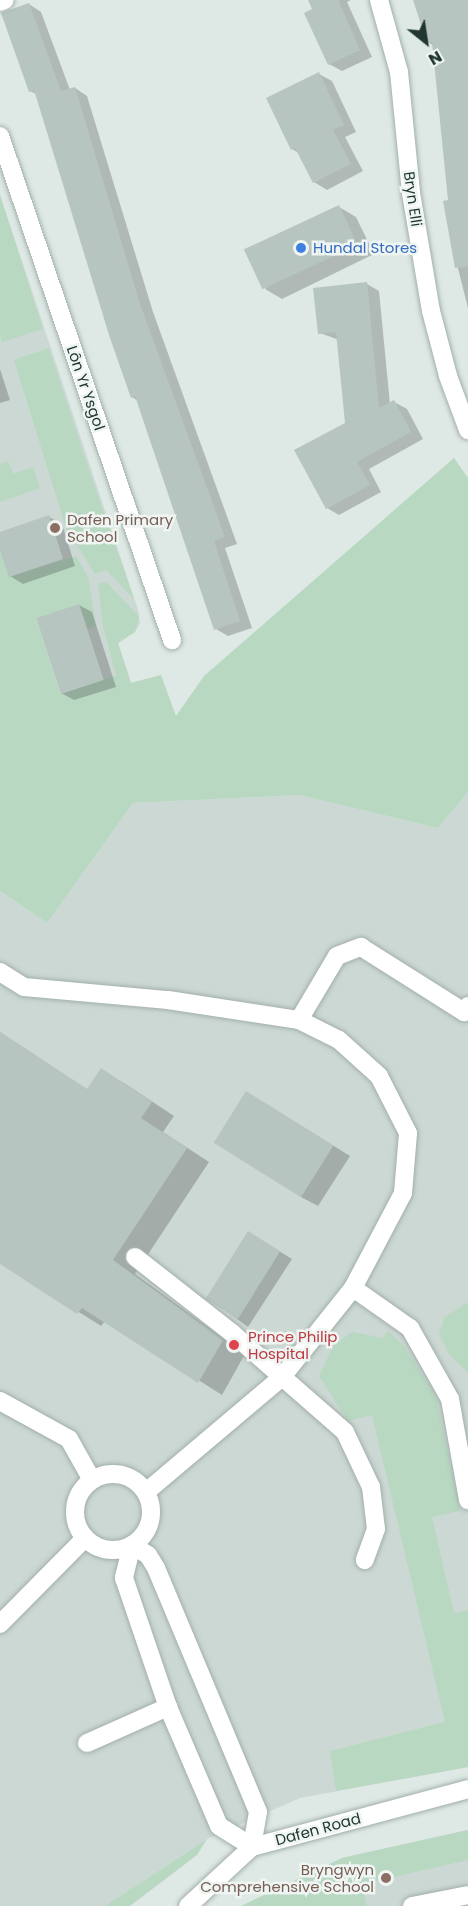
<!DOCTYPE html>
<html>
<head>
<meta charset="utf-8">
<style>
	body { margin:0 }
	#map { position:relative; width:468px; height:1906px; overflow:hidden; background:#dee8e4; font-family:Poppins,sans-serif }
	div>[style] { position:absolute }
	[style*='--x'] { left:calc(var(--x)*1px); top:calc(var(--y)*1px); width:calc(var(--w)*1px); rotate:calc(var(--a)*1deg) }
	.built>* { inset:0; background:#ccd8d3 }
	.green>* { inset:0; background:#b8d8c2 }
	.shadow>* { inset:0; background:#0003 }
	.building>* { inset:0; background:#b7c5c0; transform-origin:0 0 }
	.roads { filter:drop-shadow(0 0 2px #a2afab) drop-shadow(0 0 2px #a2afab) }
	.minor>* { height:18px; margin:-9px; padding:0 9px; transform-origin:9px; border-radius:9px; background:#fff }
	.minor>.ring { margin:-9px; padding:0; box-sizing:content-box; background:none; border:18px solid #fff; border-radius:50% }
	.dots>* { width:16px; height:16px; translate:-50% -50%; box-sizing:border-box; border:3px solid #eef5f2; border-radius:50% }
	span { translate:-50% -50%; white-space:nowrap; text-align:center; line-height:1.15; -webkit-text-stroke:5px #eef5f2; paint-order:stroke }
	.street-label { font-size:15px; color:#213631 }
	.shop-label { font-size:15px; color:#366cbe }
	.left { translate:0 -50%; text-align:left }
	.education-label { font-size:15px; color:#785e54 }
	.right { translate:-100% -50%; text-align:right }
	.health-label { font-size:15px; color:#be3a42 }
	.north { position:absolute; left:396px; top:12px; width:60px; height:60px; -webkit-text-stroke:4px #eef5f2; paint-order:stroke; rotate:150deg; font-size:16px; font-weight:700; line-height:24px; text-align:center; color:#213631 }
	.north::after { content:''; display:block; margin:auto; width:21px; height:27px; background:#213631; clip-path:polygon(50% 0,100% 100%,50% 72%,0 100%) }
</style>
</head>
<body>
<div id="map">
	<div class="built">
		<i style="clip-path:polygon(0 195px,138px 610px,140px 623px,135px 632px,118px 643px,131px 683px,161px 675px,0 722px)"></i>
		<i style="clip-path:polygon(468px 792px,468px 1767px,300px 1798px,207px 1839px,105px 1906px,0 1906px,0 891px,47px 923px,133px 803px,299px 795px,438px 828px)"></i>
		<i style="clip-path:polygon(468px 1830px,468px 1906px,257px 1906px,342px 1858px)"></i>
	</div>
	<div class="green">
		<i style="clip-path:polygon(0 195px,43px 329px,2px 342px,0 335px)"></i>
		<i style="clip-path:polygon(49px 348px,85px 458px,134px 599px,106px 570px,95px 574px,66px 528px,14px 360px)"></i>
		<i style="clip-path:polygon(454px 458px,468px 478px,468px 792px,438px 828px,299px 795px,133px 803px,47px 923px,0 891px,0 551px,9px 577px,76px 556px,88px 577px,96px 625px,88px 629px,79px 604px,36px 618px,60px 694px,116px 675px,103px 626px,98px 584px,106px 582px,139px 616px,135px 632px,118px 643px,131px 683px,161px 675px,176px 716px,204px 676px)"></i>
		<i style="clip-path:polygon(8px 461px,13px 474px,33px 467px,40px 488px,0 502px,0 464px)"></i>
		<i style="clip-path:polygon(468px 1302px,468px 1373px,450px 1355px,439px 1335px,444px 1318px)"></i>
		<i style="clip-path:polygon(388px 1331px,404px 1346px,436px 1396px,460px 1511px,432px 1517px,454px 1613px,468px 1610px,468px 1767px,336px 1791px,330px 1751px,445px 1722px,372px 1415px,348px 1421px,319px 1376px,333px 1346px,352px 1332px,383px 1338px)"></i>
		<i style="clip-path:polygon(468px 1830px,468px 1860px,362px 1884px,367px 1906px,241px 1906px,342px 1858px)"></i>
		<i style="clip-path:polygon(207px 1839px,197px 1855px,130px 1906px,105px 1906px)"></i>
	</div>
	<div class="shadow">
		<i style="clip-path:polygon(310px 0,351px 0,347px 2px,372px 57px,342px 71px,329px 64px)"></i>
		<i style="clip-path:polygon(415px 0,468px 0,468px 308px,453px 249px,434px 46px,428px 42px)"></i>
		<i style="clip-path:polygon(29px 4px,41px 12px,70px 90px,75px 88px,87px 96px,153px 312px,237px 544px,225px 548px,252px 628px,228px 636px,216px 629px,138px 401px,132px 397px,38px 95px,30px 91px)"></i>
		<i style="clip-path:polygon(319px 74px,332px 81px,356px 132px,345px 137px,363px 171px,327px 190px,314px 182px,299px 153px,292px 149px)"></i>
		<i style="clip-path:polygon(339px 207px,356px 217px,374px 254px,282px 299px,265px 289px)"></i>
		<i style="clip-path:polygon(367px 284px,379px 291px,390px 404px,394px 402px,407px 409px,423px 439px,369px 469px,381px 492px,339px 515px,327px 508px,346px 424px,339px 340px,320px 333px)"></i>
		<i style="clip-path:polygon(0 369px,10px 400px,0 403px)"></i>
		<i style="clip-path:polygon(49px 517px,62px 524px,75px 566px,23px 584px,10px 576px,0 533px)"></i>
		<i style="clip-path:polygon(79px 605px,92px 612px,116px 687px,74px 700px,61px 693px)"></i>
		<i style="clip-path:polygon(0 1032px,88px 1090px,101px 1070px,124px 1083px,174px 1116px,163px 1132px,209px 1162px,135px 1274px,245px 1354px,222px 1395px,105px 1321px,101px 1326px,0 1262px)"></i>
		<i style="clip-path:polygon(263px 1102px,350px 1156px,318px 1206px,301px 1197px)"></i>
		<i style="clip-path:polygon(261px 1240px,292px 1259px,248px 1327px,207px 1297px)"></i>
	</div>
	<div class="building">
		<i style="clip-path:polygon(308px 0,338px 0,360px 50px,328px 65px,304px 13px,312px 9px)"></i>
		<i style="clip-path:polygon(413px 0,468px 0,468px 267px,455px 268px,443px 201px,448px 200px,432px 42px,427px 43px)"></i>
		<i style="clip-path:polygon(29px 3px,61px 91px,75px 87px,140px 304px,225px 537px,214px 541px,240px 621px,214px 630px,135px 396px,131px 398px,110px 338px,34px 90px,29px 92px,1px 13px)"></i>
		<i style="clip-path:polygon(319px 72px,344px 125px,333px 130px,351px 164px,313px 183px,295px 148px,291px 150px,266px 98px)"></i>
		<i style="left:339px;top:205px;width:44px;height:105px;rotate:65deg"></i>
		<i style="clip-path:polygon(367px 282px,379px 408px,394px 400px,411px 432px,357px 462px,370px 485px,326px 509px,294px 450px,345px 423px,336px 332px,318px 334px,313px 288px)"></i>
		<i style="clip-path:polygon(49px 515px,63px 559px,9px 577px,0 551px,0 532px)"></i>
		<i style="left:79px;top:604px;width:80px;height:45px;rotate:72deg"></i>
		<i style="clip-path:polygon(0 1032px,87px 1089px,101px 1068px,152px 1102px,141px 1118px,187px 1148px,113px 1260px,223px 1340px,198px 1383px,82px 1308px,77px 1314px,0 1264px)"></i>
		<i style="left:246px;top:1091px;width:103px;height:61px;rotate:32deg"></i>
		<i style="left:248px;top:1231px;width:38px;height:80px;rotate:32deg"></i>
	</div>
	<div class="roads">
		<div class="minor">
			<i style="--x:379;--y:0;--w:75;--a:74.5"></i>
			<i style="--x:399;--y:72;--w:122;--a:84.3"></i>
			<i style="--x:411;--y:193;--w:120;--a:80.4"></i>
			<i style="--x:431;--y:311;--w:67;--a:75.3"></i>
			<i style="--x:448;--y:376;--w:58;--a:69.7"></i>
			<i style="--x:0;--y:2;--w:5;--a:-22"></i>
			<i style="--x:0;--y:136;--w:533;--a:71.16"></i>
			<i style="--x:0;--y:972;--w:28;--a:32"></i>
			<i style="--x:24;--y:987;--w:145;--a:5.2"></i>
			<i style="--x:168;--y:1000;--w:133;--a:8.7"></i>
			<i style="--x:135;--y:1257;--w:123;--a:38.1"></i>
			<i style="--x:232;--y:1333;--w:150;--a:41.2"></i>
			<i style="--x:345;--y:1432;--w:61;--a:64.7"></i>
			<i style="--x:371;--y:1487;--w:42;--a:83.2"></i>
			<i style="--x:376;--y:1529;--w:33;--a:110"></i>
			<i style="--x:353;--y:1288;--w:107;--a:-62.2"></i>
			<i style="--x:403;--y:1193;--w:60;--a:-85.2"></i>
			<i style="--x:408;--y:1133;--w:64;--a:-117"></i>
			<i style="--x:379;--y:1076;--w:54;--a:-138"></i>
			<i style="--x:339;--y:1040;--w:45;--a:-153.4"></i>
			<i style="--x:299;--y:1020;--w:74;--a:-59.3"></i>
			<i style="--x:337;--y:956;--w:26;--a:-21"></i>
			<i style="--x:361;--y:947;--w:122;--a:32.3"></i>
			<i style="--x:464;--y:1012;--w:7;--a:-56"></i>
			<i style="--x:0;--y:1401;--w:79;--a:28.8"></i>
			<i style="--x:69;--y:1439;--w:47;--a:60.7"></i>
			<i class="ring" style="left:75px;top:1474px;width:58px;height:58px"></i>
			<i style="--x:146;--y:1492;--w:178;--a:-40.2"></i>
			<i style="--x:282;--y:1377;--w:114;--a:-51.4"></i>
			<i style="--x:353;--y:1288;--w:70;--a:35.1"></i>
			<i style="--x:410;--y:1328;--w:81;--a:60.6"></i>
			<i style="--x:450;--y:1399;--w:103;--a:79.9"></i>
			<i style="--x:132;--y:1545;--w:34;--a:104"></i>
			<i style="--x:124;--y:1578;--w:136;--a:71.2"></i>
			<i style="--x:168;--y:1707;--w:129;--a:66.8"></i>
			<i style="--x:219;--y:1826;--w:39;--a:32"></i>
			<i style="--x:132;--y:1545;--w:19;--a:32"></i>
			<i style="--x:148;--y:1555;--w:15;--a:58"></i>
			<i style="--x:156;--y:1568;--w:264;--a:67.3"></i>
			<i style="--x:258;--y:1812;--w:36;--a:100"></i>
			<i style="--x:0;--y:1624;--w:121;--a:-45.3"></i>
			<i style="--x:87;--y:1743;--w:89;--a:-24"></i>
			<i style="--x:188;--y:1906;--w:87;--a:-42.7"></i>
			<i style="--x:252;--y:1847;--w:224;--a:-15"></i>
			<i style="--x:412;--y:1906;--w:57;--a:-11.1"></i>
		</div>
	</div>
	<div class="dots">
		<i style="left:301px;top:248px;background:#3f7fe0"></i>
		<i style="left:55px;top:528px;background:#8d6e63"></i>
		<i style="left:234px;top:1345px;background:#e0444e"></i>
		<i style="left:386px;top:1878px;background:#8d6e63"></i>
	</div>
	<div class="street-label">
		<span style="left:413px;top:199px;rotate:82deg">Bryn Elli</span>
		<span style="left:86px;top:388px;rotate:71deg">Lôn Yr Ysgol</span>
		<span style="left:318px;top:1829px;rotate:-15deg">Dafen Road</span>
	</div>
	<div class="shop-label">
		<span class="left" style="left:313px;top:248px">Hundal Stores</span>
	</div>
	<div class="education-label">
		<span class="left" style="left:67px;top:528px">Dafen Primary<br>School</span>
		<span class="right" style="left:374px;top:1878px">Bryngwyn<br>Comprehensive School</span>
	</div>
	<div class="health-label">
		<span class="left" style="left:248px;top:1345px">Prince Philip<br>Hospital</span>
	</div>
	<div class="north">N</div>
</div>
</body>
</html>
